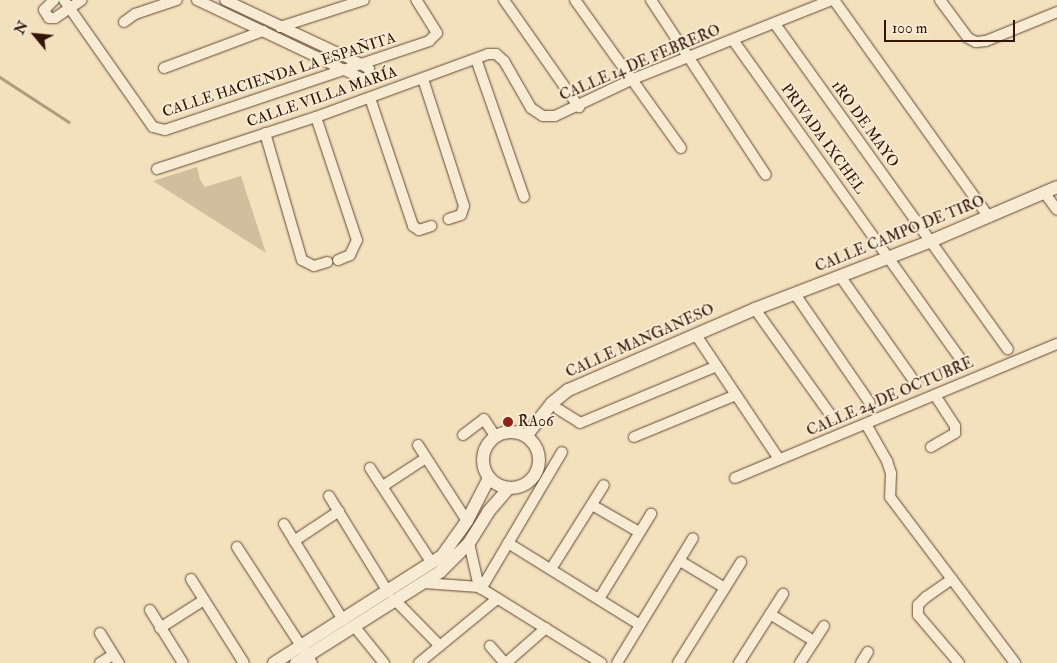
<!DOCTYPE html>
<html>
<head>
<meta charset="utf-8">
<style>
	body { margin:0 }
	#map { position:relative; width:1057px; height:663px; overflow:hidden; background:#f3e0bc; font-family:"IM FELL Double Pica",serif }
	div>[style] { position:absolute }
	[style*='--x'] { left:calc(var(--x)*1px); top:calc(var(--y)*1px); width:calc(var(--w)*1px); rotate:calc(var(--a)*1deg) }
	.green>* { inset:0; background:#d2bd9e }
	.stream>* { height:2.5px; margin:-1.25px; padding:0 1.25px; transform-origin:1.25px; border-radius:1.25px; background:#b29b7f }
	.roads { filter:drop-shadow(0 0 1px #634836) drop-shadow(0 0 1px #634836) }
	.minor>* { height:10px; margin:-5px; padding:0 5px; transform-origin:5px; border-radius:5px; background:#f7ebd3 }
	.tertiary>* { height:12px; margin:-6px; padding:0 6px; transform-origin:6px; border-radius:6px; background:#f7ebd3 }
	.tertiary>.ring { margin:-6px; padding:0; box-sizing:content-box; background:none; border:12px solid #f7ebd3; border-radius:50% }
	.dots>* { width:14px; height:14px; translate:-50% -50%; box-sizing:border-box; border:2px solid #f7ebd3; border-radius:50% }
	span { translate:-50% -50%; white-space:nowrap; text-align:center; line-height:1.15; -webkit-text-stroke:4px #f7ebd3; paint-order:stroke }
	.street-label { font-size:15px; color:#33150a }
	.poi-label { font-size:15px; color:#33150a }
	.left { translate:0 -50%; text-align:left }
	.north { position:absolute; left:10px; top:10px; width:50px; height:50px; -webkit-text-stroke:4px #f7ebd3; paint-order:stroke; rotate:298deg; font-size:14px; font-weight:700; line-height:20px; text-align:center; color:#33150a }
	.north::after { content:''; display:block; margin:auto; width:18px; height:22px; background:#33150a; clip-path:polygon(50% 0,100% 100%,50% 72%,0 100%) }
	.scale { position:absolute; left:884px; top:20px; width:131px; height:22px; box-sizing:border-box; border:2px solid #33150a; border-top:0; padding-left:6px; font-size:15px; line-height:18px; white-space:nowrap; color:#33150a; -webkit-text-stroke:4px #f7ebd3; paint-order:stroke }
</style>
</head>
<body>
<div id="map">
	<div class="green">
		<i style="clip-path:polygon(197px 167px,200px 180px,205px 187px,241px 176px,266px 253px,153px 181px)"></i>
	</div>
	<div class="stream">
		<i style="--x:0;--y:77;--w:82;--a:33.1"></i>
	</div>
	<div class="roads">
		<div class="minor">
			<i style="--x:54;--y:0;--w:14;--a:135"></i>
			<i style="--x:44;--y:10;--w:9;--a:58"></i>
			<i style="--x:49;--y:18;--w:6;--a:0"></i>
			<i style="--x:55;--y:18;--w:32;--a:-34"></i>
			<i style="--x:64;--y:0;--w:155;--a:55"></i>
			<i style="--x:153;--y:127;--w:12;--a:14"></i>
			<i style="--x:165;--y:130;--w:279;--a:-18.6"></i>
			<i style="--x:429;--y:41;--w:11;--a:-45"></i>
			<i style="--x:437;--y:33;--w:39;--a:-122"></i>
			<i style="--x:197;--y:0;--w:184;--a:25.4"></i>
			<i style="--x:363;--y:79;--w:8;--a:-23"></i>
			<i style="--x:370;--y:76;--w:7;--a:-98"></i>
			<i style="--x:369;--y:69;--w:9;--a:-148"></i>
			<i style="--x:361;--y:64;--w:150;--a:-154.8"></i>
			<i style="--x:504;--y:0;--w:131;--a:55"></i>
			<i style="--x:575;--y:0;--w:182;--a:54.4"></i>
			<i style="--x:651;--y:0;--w:209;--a:56.7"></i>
			<i style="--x:834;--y:0;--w:265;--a:54.5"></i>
			<i style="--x:940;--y:0;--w:47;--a:53.6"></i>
			<i style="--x:968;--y:38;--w:9;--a:27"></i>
			<i style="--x:976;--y:42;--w:10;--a:-6"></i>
			<i style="--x:986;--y:41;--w:77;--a:-22.2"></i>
			<i style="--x:124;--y:22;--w:14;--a:-36"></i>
			<i style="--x:135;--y:14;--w:44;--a:-18.4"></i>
			<i style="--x:775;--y:24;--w:400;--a:54.4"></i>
			<i style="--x:280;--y:27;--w:88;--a:-17.8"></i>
			<i style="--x:733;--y:40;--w:399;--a:54.5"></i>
			<i style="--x:476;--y:59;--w:146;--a:70.8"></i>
			<i style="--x:164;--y:68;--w:106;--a:-20.5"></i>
			<i style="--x:423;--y:79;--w:133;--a:72.1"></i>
			<i style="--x:464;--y:206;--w:9;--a:108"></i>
			<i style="--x:461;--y:215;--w:13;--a:162"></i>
			<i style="--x:370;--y:98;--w:135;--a:71.4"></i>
			<i style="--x:413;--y:226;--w:7;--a:34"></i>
			<i style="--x:419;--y:230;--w:13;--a:-18"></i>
			<i style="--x:316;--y:117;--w:130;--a:71.6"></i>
			<i style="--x:357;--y:240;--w:17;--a:115"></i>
			<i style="--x:350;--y:255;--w:13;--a:157"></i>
			<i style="--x:265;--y:133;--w:132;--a:73.8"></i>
			<i style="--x:302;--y:260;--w:13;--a:27"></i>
			<i style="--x:314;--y:266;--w:14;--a:-17"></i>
			<i style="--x:157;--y:169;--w:167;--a:-18.1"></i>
			<i style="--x:316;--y:117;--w:183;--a:-20.1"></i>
			<i style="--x:488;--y:54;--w:8;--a:0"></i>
			<i style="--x:496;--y:54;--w:11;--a:41"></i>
			<i style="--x:504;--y:61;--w:54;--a:60.1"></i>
			<i style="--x:531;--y:108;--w:14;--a:34"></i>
			<i style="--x:543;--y:116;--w:12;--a:0"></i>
			<i style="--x:555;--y:116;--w:86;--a:-25.4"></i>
			<i style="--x:633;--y:79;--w:214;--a:-21.7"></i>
			<i style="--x:1044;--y:192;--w:22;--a:54"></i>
			<i style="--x:840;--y:276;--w:133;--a:54.8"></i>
			<i style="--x:795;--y:294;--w:132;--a:55.5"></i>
			<i style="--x:755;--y:309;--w:133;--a:54.5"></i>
			<i style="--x:696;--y:335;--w:149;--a:56.2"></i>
			<i style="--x:558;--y:409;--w:26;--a:32"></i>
			<i style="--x:580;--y:423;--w:148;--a:-22.6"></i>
			<i style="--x:866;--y:424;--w:43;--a:60.4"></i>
			<i style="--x:887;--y:461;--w:13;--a:72"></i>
			<i style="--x:891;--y:473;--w:24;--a:92"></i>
			<i style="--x:890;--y:497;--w:208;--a:53"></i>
			<i style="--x:463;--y:435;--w:26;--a:-37"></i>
			<i style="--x:484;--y:419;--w:20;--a:57"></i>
			<i style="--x:634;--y:437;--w:110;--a:-22.4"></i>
			<i style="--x:418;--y:445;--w:90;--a:57.2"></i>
			<i style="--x:931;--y:447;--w:28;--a:-30"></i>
			<i style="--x:955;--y:433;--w:7;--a:-90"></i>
			<i style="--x:955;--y:426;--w:37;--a:-123"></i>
			<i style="--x:370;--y:468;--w:113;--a:56.9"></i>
			<i style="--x:735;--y:478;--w:349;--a:-22.6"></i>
			<i style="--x:383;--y:486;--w:51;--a:-33.1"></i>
			<i style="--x:329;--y:496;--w:113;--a:58.4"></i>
			<i style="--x:592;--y:505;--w:54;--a:29.9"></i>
			<i style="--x:284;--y:524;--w:113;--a:58.4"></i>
			<i style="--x:294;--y:541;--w:54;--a:-33.7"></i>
			<i style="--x:469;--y:543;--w:45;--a:77.2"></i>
			<i style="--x:508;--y:543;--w:155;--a:31.8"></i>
			<i style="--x:237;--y:547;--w:138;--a:57.1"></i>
			<i style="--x:680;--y:561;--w:52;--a:31"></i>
			<i style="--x:551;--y:569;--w:99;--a:-57.8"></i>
			<i style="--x:191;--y:579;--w:99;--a:57.8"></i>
			<i style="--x:952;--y:579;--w:32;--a:145"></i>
			<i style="--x:926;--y:597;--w:11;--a:135"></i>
			<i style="--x:918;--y:605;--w:10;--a:90"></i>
			<i style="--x:918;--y:615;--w:63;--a:49.5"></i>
			<i style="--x:424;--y:583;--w:55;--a:4.2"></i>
			<i style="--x:479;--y:587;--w:144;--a:31.9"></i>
			<i style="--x:481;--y:589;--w:159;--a:-59.4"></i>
			<i style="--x:599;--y:599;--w:100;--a:-58.5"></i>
			<i style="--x:395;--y:600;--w:64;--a:45.6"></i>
			<i style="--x:150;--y:610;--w:62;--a:58.1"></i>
			<i style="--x:770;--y:614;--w:52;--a:31.5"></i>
			<i style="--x:354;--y:626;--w:48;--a:51"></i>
			<i style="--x:160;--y:628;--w:52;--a:-32.5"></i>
			<i style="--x:100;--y:633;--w:36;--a:58"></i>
			<i style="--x:490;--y:646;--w:23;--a:49"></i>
			<i style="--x:100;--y:663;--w:15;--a:-32"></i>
			<i style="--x:419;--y:663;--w:101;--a:-39.4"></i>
			<i style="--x:506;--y:663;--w:53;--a:-41.2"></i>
			<i style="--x:617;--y:663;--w:146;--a:-58.7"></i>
			<i style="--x:678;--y:663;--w:119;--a:-58"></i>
			<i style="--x:739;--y:663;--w:82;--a:-57.5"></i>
			<i style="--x:800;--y:663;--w:44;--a:-57"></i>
			<i style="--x:861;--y:663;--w:13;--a:-58"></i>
		</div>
		<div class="tertiary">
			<i class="ring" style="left:483px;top:432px;width:44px;height:44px"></i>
			<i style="--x:526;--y:436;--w:42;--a:-51.8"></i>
			<i style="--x:552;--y:403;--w:21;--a:-39"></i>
			<i style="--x:568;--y:390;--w:204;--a:-23.4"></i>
			<i style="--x:755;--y:309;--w:189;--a:-21.1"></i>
			<i style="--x:931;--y:241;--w:137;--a:-23.2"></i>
			<i style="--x:274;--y:663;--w:199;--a:-32.5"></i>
			<i style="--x:442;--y:556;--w:43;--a:-54.5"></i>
			<i style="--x:467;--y:521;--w:48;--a:-62.9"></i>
			<i style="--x:296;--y:663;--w:170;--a:-32.3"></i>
			<i style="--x:440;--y:572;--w:41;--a:-45"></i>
			<i style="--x:469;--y:543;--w:36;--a:-58"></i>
			<i style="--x:488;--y:512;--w:32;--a:-49"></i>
		</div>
	</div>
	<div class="dots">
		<i style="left:508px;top:422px;background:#8f2418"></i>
	</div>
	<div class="street-label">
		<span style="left:640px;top:63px;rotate:-23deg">CALLE 14 DE FEBRERO</span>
		<span style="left:279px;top:75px;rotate:-18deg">CALLE HACIENDA LA ESPAÑITA</span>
		<span style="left:322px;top:97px;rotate:-19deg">CALLE VILLA MARÍA</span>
		<span style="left:865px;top:124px;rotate:54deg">1RO DE MAYO</span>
		<span style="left:823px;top:139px;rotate:54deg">PRIVADA IXCHEL</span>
		<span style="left:900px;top:234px;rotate:-22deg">CALLE CAMPO DE TIRO</span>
		<span style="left:640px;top:341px;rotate:-24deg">CALLE MANGANESO</span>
		<span style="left:890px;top:397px;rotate:-23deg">CALLE 24 DE OCTUBRE</span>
	</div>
	<div class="poi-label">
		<span class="left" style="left:518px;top:422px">RA06</span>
	</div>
	<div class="north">N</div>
	<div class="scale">100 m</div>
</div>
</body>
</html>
